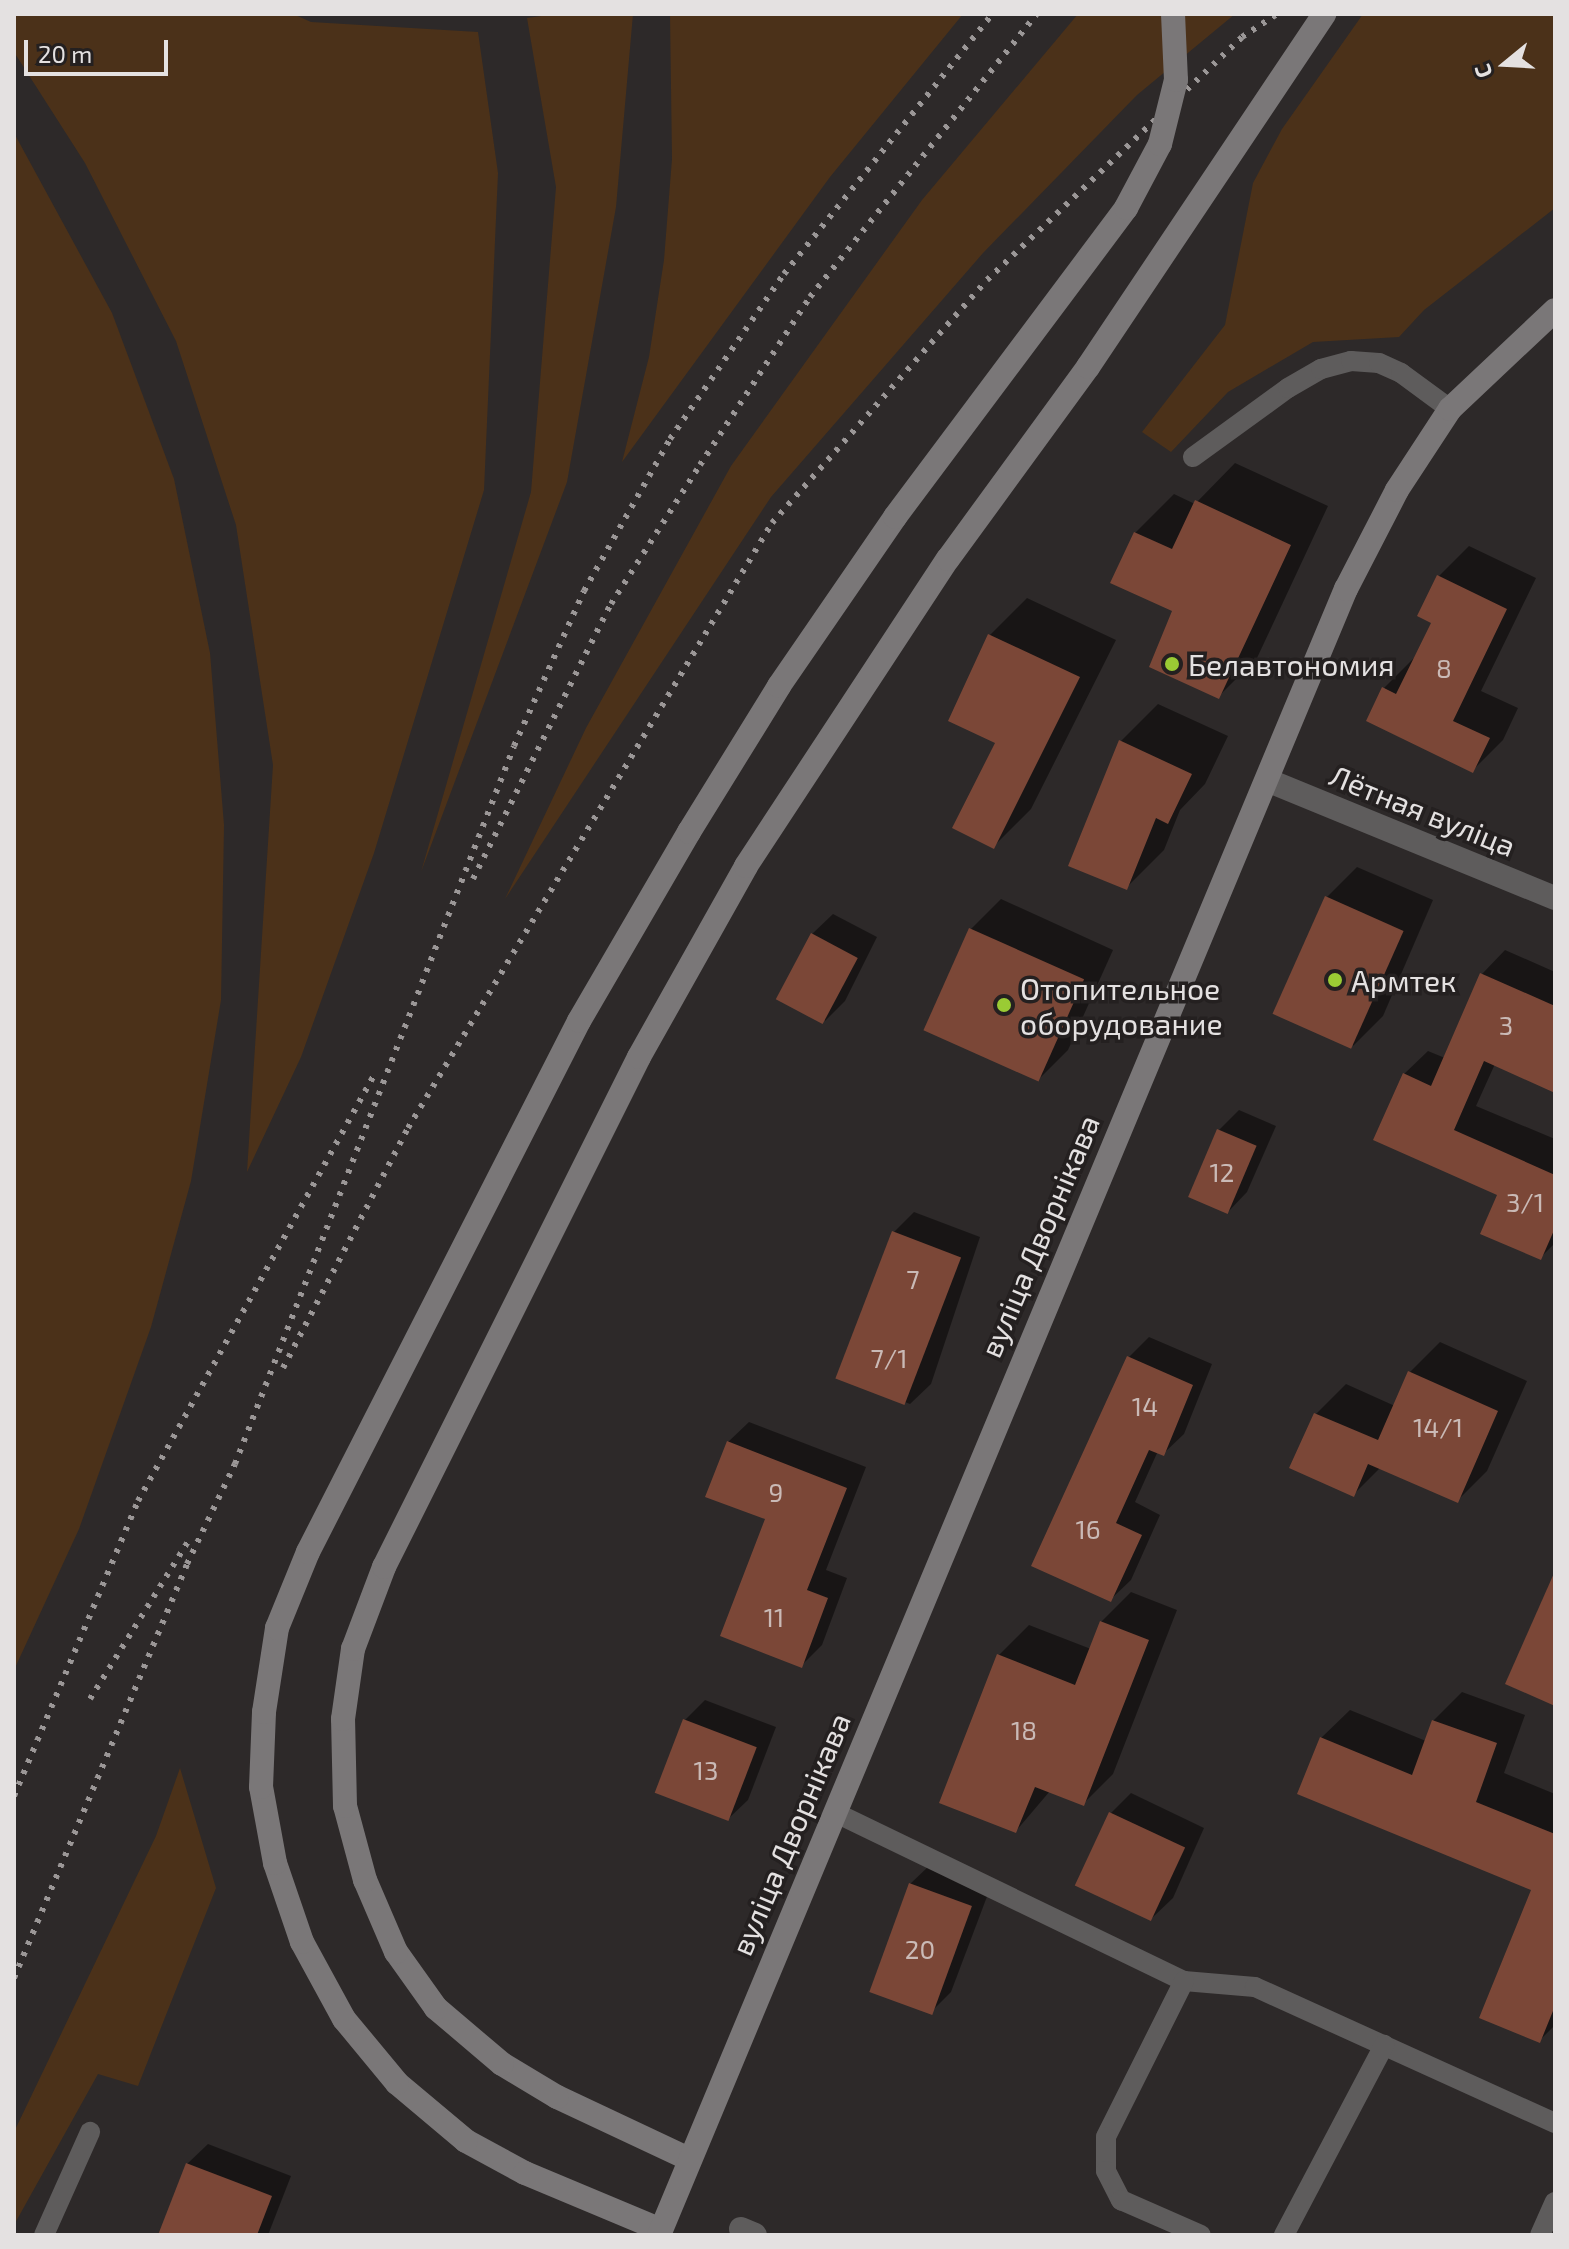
<!DOCTYPE html>
<html>
<head>
<meta charset="utf-8">
<style>
	body { margin:0 }
	#map { position:relative; width:1569px; height:2249px; overflow:hidden; background:#2d2929; font-family:"Exo 2",sans-serif }
	div>[style] { position:absolute }
	[style*='--x'] { left:calc(var(--x)*1px); top:calc(var(--y)*1px); width:calc(var(--w)*1px); rotate:calc(var(--a)*1deg) }
	.green>* { inset:0; background:#4b3119 }
	.shadow>* { inset:0; background:#0007 }
	.building>* { inset:0; background:#7b4737; transform-origin:0 0 }
	.lane>* { height:20px; margin:-10px; padding:0 10px; transform-origin:10px; border-radius:10px; background:#5e5c5c }
	.street>* { height:24px; margin:-12px; padding:0 12px; transform-origin:12px; border-radius:12px; background:#5e5c5c }
	.secondary>* { height:24px; margin:-12px; padding:0 12px; transform-origin:12px; border-radius:12px; background:#7a7778 }
	.rail>* { height:6px; margin-top:-3px; transform-origin:0; background:repeating-linear-gradient(90deg,#9b9797 0 4px,transparent 0 12px) }
	.secondary-bridge>* { height:24px; margin:-12px; padding:0 12px; transform-origin:12px; border-radius:12px; background:#7a7778 }
	.dots>* { width:22px; height:22px; translate:-50% -50%; box-sizing:border-box; border:4px solid #242020; border-radius:50% }
	span { translate:-50% -50%; white-space:nowrap; text-align:center; line-height:1.15; -webkit-text-stroke:7px #242020; paint-order:stroke }
	.number-label { font-size:26px; color:#cabab6 }
	.number-label span { -webkit-text-stroke-width:0 }
	.poi-label { font-size:30px; color:#e4e1e1 }
	.left { translate:0 -50%; text-align:left }
	.street-label { font-size:30px; color:#e4e1e1 }
	.frame { position:absolute; inset:0; border:16px solid #e4e1e1; pointer-events:none }
	.north { position:absolute; left:1465px; top:24px; width:80px; height:80px; -webkit-text-stroke:6px #242020; paint-order:stroke; rotate:252deg; font-size:22px; font-weight:700; line-height:32px; text-align:center; color:#e4e1e1 }
	.north::after { content:''; display:block; margin:auto; width:28px; height:36px; background:#e4e1e1; clip-path:polygon(50% 0,100% 100%,50% 72%,0 100%) }
	.scale { position:absolute; left:24px; top:40px; width:144px; height:36px; box-sizing:border-box; border:4px solid #e4e1e1; border-top:0; padding-left:10px; font-size:24px; line-height:28px; white-space:nowrap; color:#e4e1e1; -webkit-text-stroke:6px #242020; paint-order:stroke }
</style>
</head>
<body>
<div id="map">
	<div class="green">
		<i style="clip-path:polygon(14px 14px,293px 14px,311px 22px,478px 32px,498px 173px,484px 490px,374px 853px,301px 1057px,247px 1172px,273px 765px,236px 525px,176px 341px,85px 163px,14px 52px)"></i>
		<i style="clip-path:polygon(556px 14px,633px 14px,616px 207px,567px 482px,421px 872px,531px 492px,556px 187px,527px 18px)"></i>
		<i style="clip-path:polygon(670px 14px,963px 14px,830px 177px,622px 462px,649px 357px,664px 260px,672px 159px)"></i>
		<i style="clip-path:polygon(1078px 14px,1235px 14px,1137px 95px,983px 253px,771px 497px,505px 899px,586px 728px,731px 466px,922px 200px)"></i>
		<i style="clip-path:polygon(1363px 14px,1555px 14px,1555px 208px,1424px 310px,1399px 337px,1313px 342px,1228px 392px,1171px 452px,1142px 432px,1225px 325px,1253px 183px,1282px 129px)"></i>
		<i style="clip-path:polygon(14px 133px,112px 313px,174px 479px,210px 653px,224px 825px,221px 1000px,191px 1181px,151px 1327px,79px 1529px,14px 1670px)"></i>
		<i style="clip-path:polygon(180px 1768px,216px 1888px,138px 2086px,98px 2074px,14px 2225px,14px 2132px,156px 1836px)"></i>
	</div>
	<div class="shadow">
		<i style="clip-path:polygon(1235px 463px,1328px 506px,1257px 658px,1219px 696px,1135px 533px,1174px 494px,1195px 504px)"></i>
		<i style="clip-path:polygon(1469px 546px,1536px 578px,1481px 691px,1518px 708px,1503px 740px,1473px 770px,1384px 688px,1414px 658px,1434px 622px,1420px 615px,1439px 576px)"></i>
		<i style="clip-path:polygon(1027px 598px,1116px 640px,1031px 809px,994px 846px,998px 742px,990px 635px)"></i>
		<i style="clip-path:polygon(1158px 704px,1228px 736px,1205px 784px,1180px 810px,1164px 850px,1126px 888px,1121px 741px)"></i>
		<i style="clip-path:polygon(1357px 867px,1433px 900px,1383px 1016px,1353px 1046px,1327px 897px)"></i>
		<i style="clip-path:polygon(1001px 899px,1113px 950px,1068px 1050px,1038px 1080px,926px 1029px,971px 929px)"></i>
		<i style="clip-path:polygon(833px 914px,877px 937px,845px 1001px,825px 1021px,812px 934px)"></i>
		<i style="clip-path:polygon(1505px 950px,1555px 972px,1555px 1091px,1495px 1064px,1476px 1106px,1555px 1139px,1555px 1243px,1540px 1258px,1500px 1194px,1404px 1074px,1428px 1051px,1445px 1058px,1482px 974px)"></i>
		<i style="clip-path:polygon(1239px 1110px,1276px 1126px,1247px 1192px,1227px 1213px,1219px 1130px)"></i>
		<i style="clip-path:polygon(914px 1212px,980px 1237px,931px 1384px,910px 1404px,844px 1379px,894px 1232px)"></i>
		<i style="clip-path:polygon(1149px 1337px,1212px 1364px,1184px 1434px,1163px 1454px,1158px 1451px,1135px 1502px,1160px 1515px,1131px 1580px,1110px 1600px,1033px 1565px,1129px 1357px)"></i>
		<i style="clip-path:polygon(1440px 1342px,1527px 1381px,1487px 1471px,1457px 1501px,1381px 1467px,1354px 1494px,1292px 1467px,1316px 1414px,1346px 1384px,1395px 1406px,1410px 1372px)"></i>
		<i style="clip-path:polygon(749px 1422px,866px 1467px,826px 1570px,847px 1578px,822px 1645px,801px 1666px,767px 1518px,728px 1442px)"></i>
		<i style="clip-path:polygon(1131px 1592px,1177px 1610px,1113px 1774px,1083px 1804px,1050px 1791px,1016px 1831px,942px 1802px,999px 1655px,1029px 1625px,1091px 1649px,1101px 1622px)"></i>
		<i style="clip-path:polygon(1462px 1692px,1525px 1715px,1504px 1773px,1555px 1794px,1555px 2025px,1539px 2041px,1534px 1889px,1321px 1738px,1350px 1710px,1426px 1741px,1433px 1721px)"></i>
		<i style="clip-path:polygon(705px 1700px,776px 1727px,748px 1800px,727px 1820px,685px 1720px)"></i>
		<i style="clip-path:polygon(1131px 1793px,1204px 1828px,1173px 1898px,1152px 1918px,1111px 1813px)"></i>
		<i style="clip-path:polygon(931px 1864px,991px 1886px,951px 1992px,931px 2012px,910px 1884px)"></i>
		<i style="clip-path:polygon(208px 2144px,291px 2176px,268px 2235px,160px 2235px,187px 2164px)"></i>
	</div>
	<div class="building">
		<i style="clip-path:polygon(1195px 500px,1291px 545px,1219px 699px,1149px 667px,1172px 611px,1110px 583px,1134px 532px,1172px 549px)"></i>
		<i style="clip-path:polygon(1437px 575px,1507px 609px,1453px 721px,1490px 738px,1473px 773px,1366px 721px,1382px 687px,1396px 694px,1431px 623px,1417px 616px)"></i>
		<i style="clip-path:polygon(988px 634px,1080px 677px,994px 849px,952px 828px,995px 743px,948px 721px)"></i>
		<i style="clip-path:polygon(1119px 740px,1192px 774px,1168px 824px,1156px 818px,1127px 890px,1068px 866px)"></i>
		<i style="left:1325px;top:896px;width:86px;height:129px;rotate:24deg"></i>
		<i style="left:969px;top:928px;width:126px;height:112px;rotate:24deg"></i>
		<i style="left:811px;top:933px;width:53px;height:75px;rotate:28deg"></i>
		<i style="clip-path:polygon(1480px 973px,1555px 1006px,1555px 1093px,1484px 1061px,1454px 1130px,1555px 1175px,1555px 1228px,1541px 1260px,1480px 1234px,1497px 1195px,1373px 1140px,1403px 1073px,1431px 1086px)"></i>
		<i style="left:1217px;top:1129px;width:43px;height:74px;rotate:23deg"></i>
		<i style="left:892px;top:1231px;width:74px;height:158px;rotate:21deg"></i>
		<i style="clip-path:polygon(1127px 1356px,1193px 1385px,1164px 1456px,1149px 1450px,1116px 1523px,1142px 1535px,1111px 1602px,1031px 1566px)"></i>
		<i style="clip-path:polygon(1408px 1371px,1498px 1411px,1458px 1503px,1368px 1464px,1354px 1497px,1289px 1468px,1314px 1413px,1378px 1440px)"></i>
		<i style="clip-path:polygon(727px 1441px,847px 1488px,807px 1590px,828px 1598px,802px 1668px,720px 1636px,765px 1519px,705px 1497px)"></i>
		<i style="clip-path:polygon(1555px 1571px,1555px 1706px,1505px 1684px)"></i>
		<i style="clip-path:polygon(1100px 1621px,1149px 1640px,1084px 1806px,1035px 1787px,1016px 1833px,939px 1803px,997px 1654px,1075px 1685px)"></i>
		<i style="left:683px;top:1719px;width:79px;height:79px;rotate:21deg"></i>
		<i style="clip-path:polygon(1432px 1720px,1497px 1743px,1476px 1802px,1555px 1834px,1555px 2006px,1540px 2043px,1479px 2018px,1531px 1890px,1297px 1794px,1320px 1737px,1412px 1775px)"></i>
		<i style="left:1109px;top:1812px;width:84px;height:81px;rotate:25deg"></i>
		<i style="left:909px;top:1883px;width:67px;height:116px;rotate:20deg"></i>
		<i style="clip-path:polygon(186px 2163px,272px 2196px,257px 2235px,158px 2235px)"></i>
	</div>
	<div class="lane">
		<i style="--x:1193;--y:457;--w:117;--a:-36"></i>
		<i style="--x:1288;--y:388;--w:38;--a:-30"></i>
		<i style="--x:1321;--y:369;--w:31;--a:-15"></i>
		<i style="--x:1351;--y:361;--w:28;--a:4"></i>
		<i style="--x:1379;--y:363;--w:24;--a:24"></i>
		<i style="--x:1401;--y:373;--w:61;--a:36.3"></i>
		<i style="--x:834;--y:1812;--w:389;--a:25.8"></i>
		<i style="--x:1184;--y:1981;--w:71;--a:4.8"></i>
		<i style="--x:1255;--y:1987;--w:329;--a:24.4"></i>
		<i style="--x:1184;--y:1981;--w:174;--a:116.6"></i>
		<i style="--x:1106;--y:2137;--w:34;--a:90"></i>
		<i style="--x:1106;--y:2171;--w:33;--a:63"></i>
		<i style="--x:1121;--y:2200;--w:87;--a:23.6"></i>
		<i style="--x:44;--y:2235;--w:113;--a:-65.9"></i>
		<i style="--x:1284;--y:2235;--w:215;--a:-62.2"></i>
		<i style="--x:1540;--y:2235;--w:36;--a:-66"></i>
	</div>
	<div class="street">
		<i style="--x:1267;--y:780;--w:311;--a:22.3"></i>
		<i style="--x:741;--y:2229;--w:15;--a:23"></i>
	</div>
	<div class="secondary">
		<i style="--x:466;--y:2141;--w:67;--a:28.5"></i>
		<i style="--x:525;--y:2173;--w:147;--a:22.7"></i>
		<i style="--x:689;--y:2159;--w:146;--a:-154.8"></i>
		<i style="--x:557;--y:2097;--w:64;--a:-149"></i>
		<i style="--x:502;--y:2064;--w:87;--a:-139.7"></i>
		<i style="--x:436;--y:2008;--w:69;--a:-125.5"></i>
		<i style="--x:396;--y:1952;--w:78;--a:-113.3"></i>
		<i style="--x:365;--y:1880;--w:77;--a:-105.1"></i>
		<i style="--x:345;--y:1806;--w:87;--a:-91.3"></i>
		<i style="--x:343;--y:1719;--w:71;--a:-81.9"></i>
		<i style="--x:353;--y:1649;--w:88;--a:-69.3"></i>
		<i style="--x:384;--y:1567;--w:570;--a:-63.43"></i>
		<i style="--x:639;--y:1057;--w:219;--a:-60.7"></i>
		<i style="--x:746;--y:866;--w:367;--a:-56.7"></i>
		<i style="--x:948;--y:559;--w:238;--a:-53.9"></i>
		<i style="--x:1088;--y:367;--w:425;--a:-56.2"></i>
		<i style="--x:659;--y:2235;--w:1784;--a:-67.35"></i>
		<i style="--x:1346;--y:589;--w:111;--a:-62.7"></i>
		<i style="--x:1397;--y:490;--w:97;--a:-56.8"></i>
		<i style="--x:1450;--y:409;--w:144;--a:-43.3"></i>
	</div>
	<div class="rail">
		<i style="--x:473;--y:879;--w:308;--a:-63.4"></i>
		<i style="--x:611;--y:604;--w:165;--a:-57.4"></i>
		<i style="--x:700;--y:465;--w:201;--a:-56.8"></i>
		<i style="--x:810;--y:297;--w:363;--a:-51.3"></i>
		<i style="--x:283;--y:1368;--w:271;--a:-62.5"></i>
		<i style="--x:408;--y:1128;--w:706;--a:-58.97"></i>
		<i style="--x:772;--y:523;--w:324;--a:-48.5"></i>
		<i style="--x:987;--y:280;--w:352;--a:-43.6"></i>
		<i style="--x:1242;--y:37;--w:42;--a:-33.3"></i>
		<i style="--x:90;--y:1699;--w:187;--a:-58.1"></i>
		<i style="--x:14;--y:1796;--w:320;--a:-67.2"></i>
		<i style="--x:138;--y:1501;--w:491;--a:-61"></i>
		<i style="--x:14;--y:1978;--w:449;--a:-67.3"></i>
		<i style="--x:187;--y:1564;--w:111;--a:-64.4"></i>
		<i style="--x:235;--y:1464;--w:770;--a:-68.76"></i>
		<i style="--x:514;--y:746;--w:170;--a:-65.7"></i>
		<i style="--x:584;--y:591;--w:175;--a:-60.5"></i>
		<i style="--x:670;--y:439;--w:201;--a:-55.4"></i>
		<i style="--x:784;--y:274;--w:333;--a:-51.3"></i>
	</div>
	<div class="secondary-bridge">
		<i style="--x:466;--y:2141;--w:90;--a:-140"></i>
		<i style="--x:397;--y:2083;--w:83;--a:-129.6"></i>
		<i style="--x:344;--y:2019;--w:88;--a:-118.6"></i>
		<i style="--x:302;--y:1942;--w:83;--a:-108.9"></i>
		<i style="--x:275;--y:1863;--w:77;--a:-100.4"></i>
		<i style="--x:261;--y:1787;--w:75;--a:-87.7"></i>
		<i style="--x:264;--y:1712;--w:85;--a:-81.2"></i>
		<i style="--x:277;--y:1628;--w:82;--a:-67.8"></i>
		<i style="--x:308;--y:1552;--w:596;--a:-62.96"></i>
		<i style="--x:579;--y:1021;--w:219;--a:-59.8"></i>
		<i style="--x:689;--y:832;--w:172;--a:-58.3"></i>
		<i style="--x:779;--y:686;--w:205;--a:-55.5"></i>
		<i style="--x:895;--y:517;--w:386;--a:-53.2"></i>
		<i style="--x:1126;--y:208;--w:72;--a:-62"></i>
		<i style="--x:1160;--y:144;--w:66;--a:-76"></i>
		<i style="--x:1176;--y:80;--w:66;--a:-92.6"></i>
	</div>
	<div class="dots">
		<i style="left:1172px;top:664px;background:#9acb34"></i>
		<i style="left:1335px;top:980px;background:#9acb34"></i>
		<i style="left:1004px;top:1005px;background:#9acb34"></i>
	</div>
	<div class="number-label">
		<span style="left:1444px;top:668px">8</span>
		<span style="left:1506px;top:1025px">3</span>
		<span style="left:1222px;top:1172px">12</span>
		<span style="left:1525px;top:1202px">3/1</span>
		<span style="left:913px;top:1279px">7</span>
		<span style="left:889px;top:1358px">7/1</span>
		<span style="left:1145px;top:1406px">14</span>
		<span style="left:1438px;top:1427px">14/1</span>
		<span style="left:776px;top:1492px">9</span>
		<span style="left:1088px;top:1529px">16</span>
		<span style="left:774px;top:1617px">11</span>
		<span style="left:1024px;top:1730px">18</span>
		<span style="left:706px;top:1770px">13</span>
		<span style="left:920px;top:1949px">20</span>
	</div>
	<div class="poi-label">
		<span class="left" style="left:1188px;top:664px">Белавтономия</span>
		<span class="left" style="left:1351px;top:980px">Армтек</span>
		<span class="left" style="left:1020px;top:1005px">Отопительное<br>оборудование</span>
	</div>
	<div class="street-label">
		<span style="left:1423px;top:810px;rotate:22deg">Лётная вуліца</span>
		<span style="left:1039px;top:1236px;rotate:-67deg">вуліца Дворнікава</span>
		<span style="left:790px;top:1834px;rotate:-67deg">вуліца Дворнікава</span>
	</div>
	<div class="frame"></div>
	<div class="north">С</div>
	<div class="scale">20 m</div>
</div>
</body>
</html>
